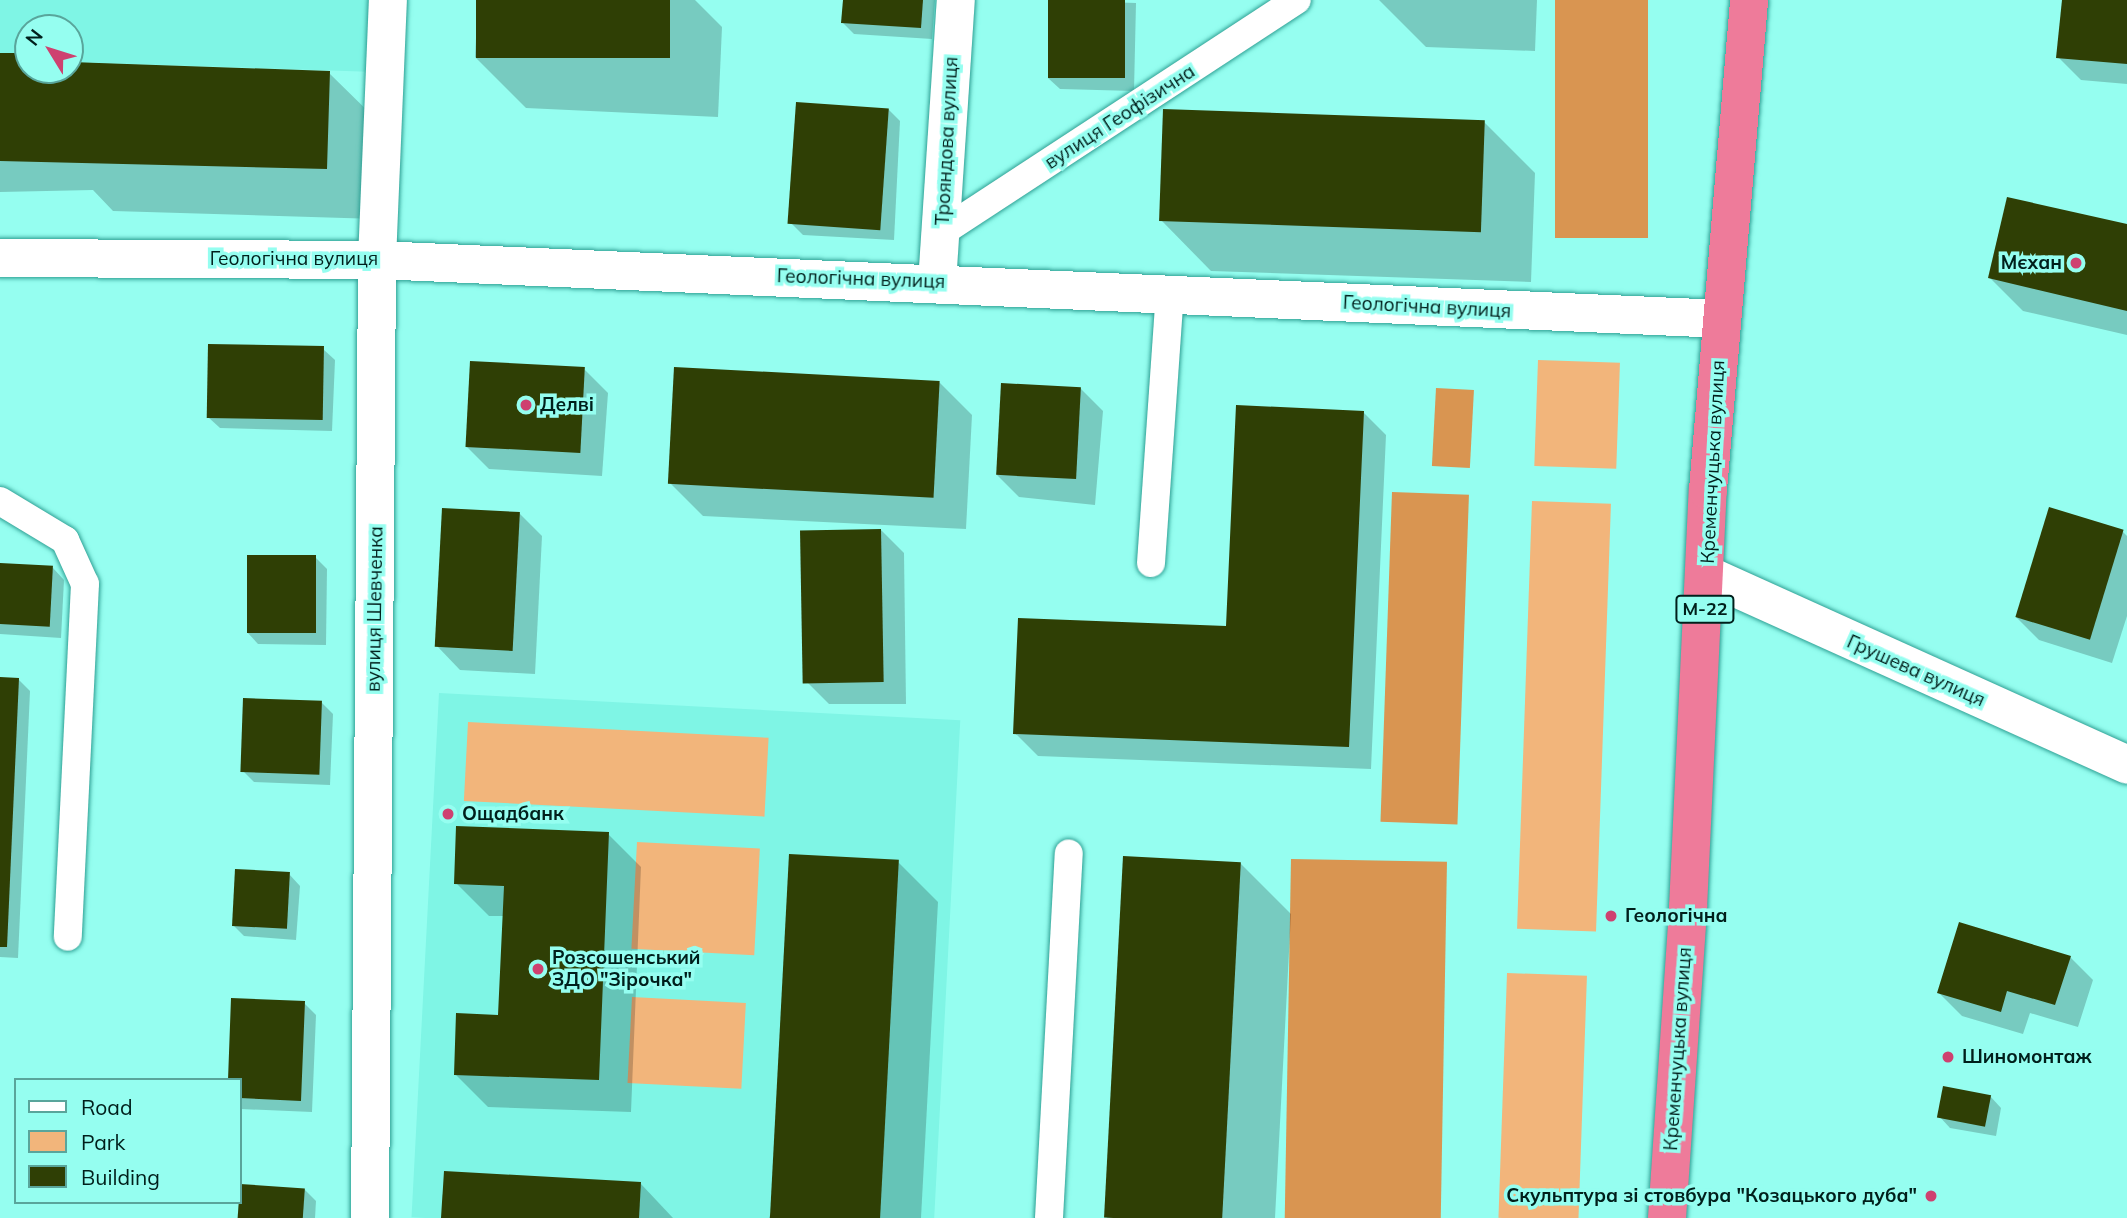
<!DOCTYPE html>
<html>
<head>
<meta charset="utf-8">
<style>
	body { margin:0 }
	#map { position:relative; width:2127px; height:1218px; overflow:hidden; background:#95fef0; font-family:Mulish,sans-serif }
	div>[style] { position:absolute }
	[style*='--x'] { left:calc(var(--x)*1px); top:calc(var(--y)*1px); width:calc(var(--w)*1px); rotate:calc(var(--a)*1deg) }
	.built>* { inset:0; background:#7ff5e5; transform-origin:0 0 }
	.green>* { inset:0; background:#f2b57b; transform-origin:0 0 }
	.forest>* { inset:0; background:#d99551; transform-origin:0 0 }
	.shadow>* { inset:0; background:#0003 }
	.building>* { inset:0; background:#2f3f05; transform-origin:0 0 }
	.roads { filter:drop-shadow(0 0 2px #2fa094) drop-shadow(0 0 2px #2fa094) }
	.lane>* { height:28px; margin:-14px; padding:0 14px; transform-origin:14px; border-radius:14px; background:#fff }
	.street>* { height:38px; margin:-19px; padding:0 19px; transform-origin:19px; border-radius:19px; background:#fff }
	.highway>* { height:38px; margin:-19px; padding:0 19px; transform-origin:19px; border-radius:19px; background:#ee7b9a }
	.dots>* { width:19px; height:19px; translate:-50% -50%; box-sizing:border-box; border:4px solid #95fef0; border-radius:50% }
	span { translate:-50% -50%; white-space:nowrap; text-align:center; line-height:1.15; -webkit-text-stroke:7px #95fef0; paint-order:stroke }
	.shield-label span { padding:2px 5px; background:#95fef0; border:2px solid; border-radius:5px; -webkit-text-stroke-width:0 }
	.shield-label { font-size:18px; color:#001f1b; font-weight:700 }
	.street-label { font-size:19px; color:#001f1b }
	.poi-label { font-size:19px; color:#001f1b; font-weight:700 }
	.right { translate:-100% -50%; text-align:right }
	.left { translate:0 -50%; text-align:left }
	.legend { position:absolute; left:14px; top:1078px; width:228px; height:126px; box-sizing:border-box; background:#95fef0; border:2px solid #59a59b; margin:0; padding:9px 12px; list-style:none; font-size:21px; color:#001f1b }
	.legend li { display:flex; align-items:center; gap:14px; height:35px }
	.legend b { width:35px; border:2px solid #59a59b }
	.north { position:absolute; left:14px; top:14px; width:70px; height:70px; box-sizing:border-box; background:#95fef0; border:2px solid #59a59b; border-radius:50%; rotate:308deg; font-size:19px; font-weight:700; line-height:28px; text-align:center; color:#001f1b }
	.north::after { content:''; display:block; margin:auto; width:24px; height:32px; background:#ce4170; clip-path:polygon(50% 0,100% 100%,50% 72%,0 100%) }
</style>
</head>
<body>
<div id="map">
	<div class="built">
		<i style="clip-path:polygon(0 0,378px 0,376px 72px,70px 62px,70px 28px,28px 28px,28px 53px,0 53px)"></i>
		<i style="left:439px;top:693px;width:522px;height:525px;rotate:3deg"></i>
	</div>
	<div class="green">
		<i style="left:1538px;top:360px;width:82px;height:106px;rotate:2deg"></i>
		<i style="left:1532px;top:501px;width:79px;height:428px;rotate:2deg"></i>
		<i style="left:468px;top:722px;width:301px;height:79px;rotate:3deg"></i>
		<i style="left:637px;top:842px;width:123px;height:107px;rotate:3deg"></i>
		<i style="left:1507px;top:973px;width:80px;height:245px;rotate:2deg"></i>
		<i style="left:632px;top:997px;width:114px;height:86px;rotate:3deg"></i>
	</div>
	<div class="forest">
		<i style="left:1555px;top:0;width:93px;height:238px"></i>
		<i style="left:1436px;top:388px;width:38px;height:78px;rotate:3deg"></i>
		<i style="left:1392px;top:492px;width:77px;height:330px;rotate:2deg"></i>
		<i style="left:1291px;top:859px;width:156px;height:359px;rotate:1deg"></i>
	</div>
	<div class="shadow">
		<i style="clip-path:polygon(478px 0,695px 0,722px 27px,718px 117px,526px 108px,475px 57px)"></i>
		<i style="clip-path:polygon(844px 0,935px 0,932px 39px,854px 34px,843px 23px)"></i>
		<i style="clip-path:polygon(1050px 0,1136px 3px,1134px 91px,1060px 89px,1048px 78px)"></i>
		<i style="clip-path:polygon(1379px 0,1537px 0,1535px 51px,1426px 47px)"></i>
		<i style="clip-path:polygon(2064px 0,2127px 0,2127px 84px,2081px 80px,2058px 57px)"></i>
		<i style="clip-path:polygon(0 55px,28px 55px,28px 70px,70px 70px,70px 62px,329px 73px,380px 123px,377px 219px,113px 211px,93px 190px,0 192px)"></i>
		<i style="clip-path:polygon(888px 109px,900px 121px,894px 240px,803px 235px,791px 223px)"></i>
		<i style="clip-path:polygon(1484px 122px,1535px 173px,1531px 282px,1211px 271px,1161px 220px)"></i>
		<i style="clip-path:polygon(2127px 226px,2127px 335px,2023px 311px,1990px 278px)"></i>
		<i style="clip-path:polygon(323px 349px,335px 360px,332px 431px,220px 428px,208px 417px)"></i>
		<i style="clip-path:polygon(585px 370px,608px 393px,602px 476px,489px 469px,466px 446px)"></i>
		<i style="clip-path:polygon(939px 382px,972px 415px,966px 529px,703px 516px,670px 483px)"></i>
		<i style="clip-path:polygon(1080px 388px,1103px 411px,1095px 505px,1019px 497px,996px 474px)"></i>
		<i style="clip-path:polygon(1363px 412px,1386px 435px,1371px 769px,1038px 756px,1015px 733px,1228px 628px)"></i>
		<i style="clip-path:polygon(519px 513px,542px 536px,535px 674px,460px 670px,437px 646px)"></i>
		<i style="clip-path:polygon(881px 530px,904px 553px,906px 704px,829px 704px,806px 681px)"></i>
		<i style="clip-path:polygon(2123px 532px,2127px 536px,2127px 616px,2112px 663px,2039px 640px,2016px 617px)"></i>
		<i style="clip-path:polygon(315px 557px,327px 569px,326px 645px,258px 644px,247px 632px)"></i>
		<i style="clip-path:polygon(0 565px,53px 568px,64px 580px,61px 638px,0 634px)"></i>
		<i style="clip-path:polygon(0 679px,18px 679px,30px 691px,18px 958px,0 957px)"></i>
		<i style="clip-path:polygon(321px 702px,333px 714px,330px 785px,254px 782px,243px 771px)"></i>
		<i style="clip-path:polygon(608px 834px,641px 867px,631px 1112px,488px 1107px,455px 1074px,500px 1017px,504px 916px,489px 916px,456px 883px)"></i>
		<i style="clip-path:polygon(898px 862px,938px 902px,921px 1218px,769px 1218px)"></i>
		<i style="clip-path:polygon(1240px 863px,1291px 914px,1275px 1218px,1107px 1218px)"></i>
		<i style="clip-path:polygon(289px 874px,300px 886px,296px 940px,244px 936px,233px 925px)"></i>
		<i style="clip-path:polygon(2070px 957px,2093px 980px,2078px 1027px,2030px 1013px,2023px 1034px,1962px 1016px,1939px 993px)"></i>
		<i style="clip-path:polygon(304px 1003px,316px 1015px,312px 1112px,241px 1109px,240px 1080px)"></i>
		<i style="clip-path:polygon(1990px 1096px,2001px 1108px,1996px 1136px,1950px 1128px,1939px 1116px)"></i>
		<i style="clip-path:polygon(641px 1184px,673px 1218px,443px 1218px)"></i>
		<i style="clip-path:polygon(304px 1189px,316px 1201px,315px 1218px,238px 1218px)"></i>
	</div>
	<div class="building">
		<i style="left:476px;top:0;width:194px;height:58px"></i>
		<i style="clip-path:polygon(843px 0,923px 0,921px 28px,841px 23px)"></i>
		<i style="left:1048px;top:0;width:77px;height:78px"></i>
		<i style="clip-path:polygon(2062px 0,2127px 0,2127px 64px,2056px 58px)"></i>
		<i style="clip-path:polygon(0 53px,28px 53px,28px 70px,70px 70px,70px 62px,330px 71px,327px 169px,0 161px)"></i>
		<i style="left:796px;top:102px;width:93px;height:122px;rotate:4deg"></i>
		<i style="left:1163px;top:109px;width:322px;height:112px;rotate:2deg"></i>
		<i style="clip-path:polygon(2007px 197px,2127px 224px,2127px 311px,1988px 278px)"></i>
		<i style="left:208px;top:344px;width:116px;height:74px;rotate:1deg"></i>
		<i style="left:470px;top:361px;width:115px;height:86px;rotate:3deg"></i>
		<i style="left:674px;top:367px;width:266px;height:117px;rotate:3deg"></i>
		<i style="left:1001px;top:383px;width:80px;height:92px;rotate:3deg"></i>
		<i style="clip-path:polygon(1236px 405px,1364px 411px,1349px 747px,1013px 734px,1018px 618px,1226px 626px)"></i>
		<i style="left:2049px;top:507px;width:78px;height:115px;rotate:17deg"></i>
		<i style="left:442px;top:508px;width:78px;height:139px;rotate:3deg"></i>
		<i style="left:881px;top:529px;width:153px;height:81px;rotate:89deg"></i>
		<i style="left:247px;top:555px;width:69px;height:78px"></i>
		<i style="left:0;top:563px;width:53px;height:61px;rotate:3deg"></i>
		<i style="clip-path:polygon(0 677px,19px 678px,7px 947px,0 947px)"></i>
		<i style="left:243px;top:698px;width:79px;height:74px;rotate:2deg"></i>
		<i style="clip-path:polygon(456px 826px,609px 832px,599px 1080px,454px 1075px,456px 1013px,498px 1015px,504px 886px,454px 884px)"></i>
		<i style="left:789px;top:854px;width:110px;height:365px;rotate:3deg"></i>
		<i style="left:1123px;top:856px;width:118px;height:362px;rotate:3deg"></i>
		<i style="left:235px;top:869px;width:55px;height:57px;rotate:3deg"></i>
		<i style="clip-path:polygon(1959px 922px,2071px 956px,2055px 1005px,2007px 991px,2001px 1012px,1937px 993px)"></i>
		<i style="clip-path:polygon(231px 998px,305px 1001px,301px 1101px,240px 1098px,240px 1080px,228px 1080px)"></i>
		<i style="left:1943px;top:1086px;width:49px;height:32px;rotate:11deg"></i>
		<i style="clip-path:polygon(444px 1171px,641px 1182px,639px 1218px,441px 1218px)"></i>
		<i style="left:240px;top:1184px;width:65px;height:34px;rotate:4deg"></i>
	</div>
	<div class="roads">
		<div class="lane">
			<i style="--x:942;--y:232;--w:424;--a:-33.2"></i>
			<i style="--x:0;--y:501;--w:76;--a:31"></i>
			<i style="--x:65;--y:540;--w:48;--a:65.6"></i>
			<i style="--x:85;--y:584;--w:353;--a:92.8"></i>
			<i style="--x:1151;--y:563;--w:272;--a:-86"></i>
			<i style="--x:1049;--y:1218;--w:365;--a:-86.9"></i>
		</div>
		<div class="street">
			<i style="--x:0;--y:258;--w:377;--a:0.3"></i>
			<i style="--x:377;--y:260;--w:1345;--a:2.51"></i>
			<i style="--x:937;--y:283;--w:284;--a:-86.2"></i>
			<i style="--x:1707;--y:575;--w:461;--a:24.3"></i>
			<i style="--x:370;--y:1218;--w:958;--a:-89.58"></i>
			<i style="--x:377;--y:260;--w:260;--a:-87.6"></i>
		</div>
		<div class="highway">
			<i style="--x:1667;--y:1218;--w:311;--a:-86.1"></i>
			<i style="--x:1688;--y:908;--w:418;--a:-87.3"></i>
			<i style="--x:1708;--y:490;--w:492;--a:-85.2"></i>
		</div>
	</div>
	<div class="dots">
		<i style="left:2076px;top:263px;background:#ce4170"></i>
		<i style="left:526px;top:405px;background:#ce4170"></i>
		<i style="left:448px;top:814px;background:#ce4170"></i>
		<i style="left:1611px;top:916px;background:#ce4170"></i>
		<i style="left:538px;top:969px;background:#ce4170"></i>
		<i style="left:1948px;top:1057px;background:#ce4170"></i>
		<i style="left:1931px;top:1196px;background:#ce4170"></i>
	</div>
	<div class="shield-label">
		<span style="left:1705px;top:609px">М-22</span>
	</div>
	<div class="street-label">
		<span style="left:1120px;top:117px;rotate:-33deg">вулиця Геофізична</span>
		<span style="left:947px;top:141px;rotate:-87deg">Трояндова вулиця</span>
		<span style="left:294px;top:259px">Геологічна вулиця</span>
		<span style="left:861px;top:279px;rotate:2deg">Геологічна вулиця</span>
		<span style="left:1427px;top:307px;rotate:3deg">Геологічна вулиця</span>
		<span style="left:1713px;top:462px;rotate:-87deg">Кременчуцька вулиця</span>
		<span style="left:375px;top:609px;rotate:-89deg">вулиця Шевченка</span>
		<span style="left:1916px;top:671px;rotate:24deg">Грушева вулиця</span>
		<span style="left:1678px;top:1049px;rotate:-86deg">Кременчуцька вулиця</span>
	</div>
	<div class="poi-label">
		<span class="right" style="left:2062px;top:263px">Мєхан</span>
		<span class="left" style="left:540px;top:405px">Делві</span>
		<span class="left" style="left:462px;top:814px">Ощадбанк</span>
		<span class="left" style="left:1625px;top:916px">Геологічна</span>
		<span class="left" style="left:552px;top:969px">Розсошенський<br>ЗДО "Зірочка"</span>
		<span class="left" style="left:1962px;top:1057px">Шиномонтаж</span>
		<span class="right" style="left:1917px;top:1196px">Скульптура зі стовбура "Козацького дуба"</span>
	</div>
	<ul class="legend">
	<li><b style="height:9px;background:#fff"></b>Road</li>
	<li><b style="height:19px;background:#f2b57b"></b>Park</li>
	<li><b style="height:19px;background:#2f3f05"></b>Building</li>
	</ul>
	<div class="north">N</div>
</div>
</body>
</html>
